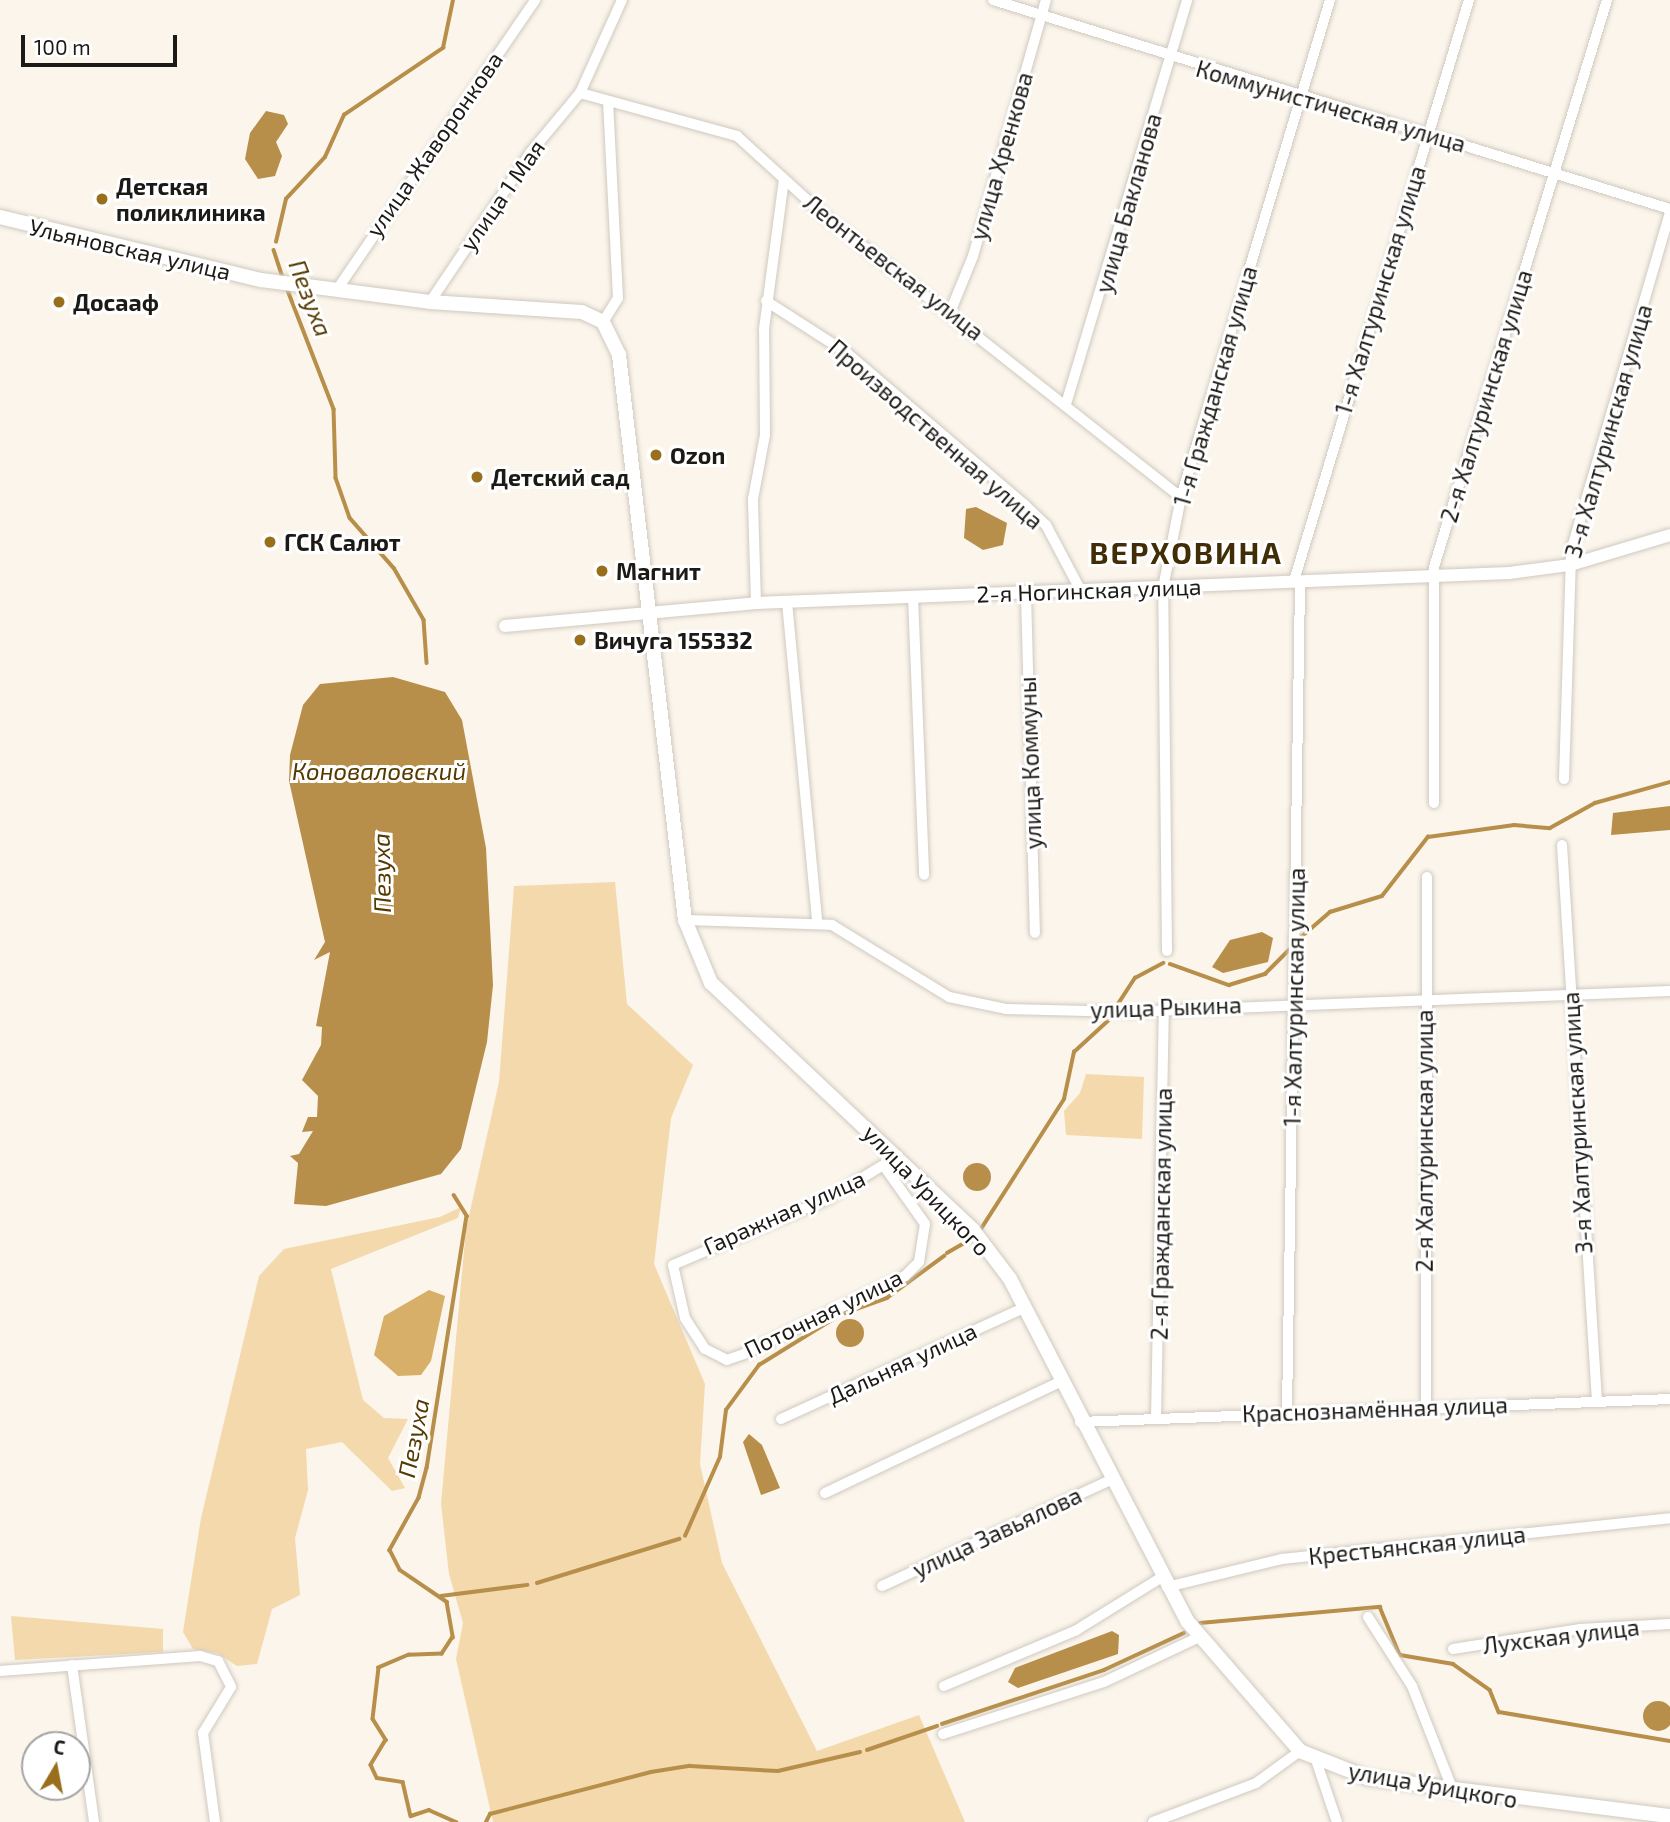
<!DOCTYPE html>
<html>
<head>
<meta charset="utf-8">
<style>
	body { margin:0 }
	#map { position:relative; width:1670px; height:1822px; overflow:hidden; background:#fbf5eb; font-family:"Exo 2",sans-serif }
	div>[style] { position:absolute }
	[style*='--x'] { left:calc(var(--x)*1px); top:calc(var(--y)*1px); width:calc(var(--w)*1px); rotate:calc(var(--a)*1deg) }
	.green>* { inset:0; background:#f4d9ad }
	.forest>* { inset:0; background:#d7af69 }
	.water>* { inset:0; background:#b78f4a }
	.round { border-radius:50% }
	.stream>* { height:3.5px; margin:-1.75px; padding:0 1.75px; transform-origin:1.75px; border-radius:1.75px; background:#b78f4a }
	.roads { filter:drop-shadow(0 0 2px #cfc9c0) drop-shadow(0 0 2px #cfc9c0) }
	.minor>* { height:10px; margin:-5px; padding:0 5px; transform-origin:5px; border-radius:5px; background:#fff }
	.tertiary>* { height:12px; margin:-6px; padding:0 6px; transform-origin:6px; border-radius:6px; background:#fff }
	.secondary>* { height:14px; margin:-7px; padding:0 7px; transform-origin:7px; border-radius:7px; background:#fff }
	.dots>* { width:19px; height:19px; translate:-50% -50%; box-sizing:border-box; border:4px solid #fff; border-radius:50% }
	span { translate:-50% -50%; white-space:nowrap; text-align:center; line-height:1.15; -webkit-text-stroke:6px #fff; paint-order:stroke }
	.street-label { font-size:23px; color:#1c1a16 }
	.poi-label { font-size:23px; color:#1c1a16; font-weight:700 }
	.left { translate:0 -50%; text-align:left }
	.water-label { font-size:24px; color:#543900; font-style:italic }
	.district-label { font-size:30px; color:#412d06; font-weight:700; letter-spacing:2px }
	.north { position:absolute; left:21px; top:1731px; width:70px; height:70px; box-sizing:border-box; background:#fff; border:2px solid #a4a3a2; border-radius:50%; rotate:10deg; font-size:19px; font-weight:700; line-height:28px; text-align:center; color:#1c1a16 }
	.north::after { content:''; display:block; margin:auto; width:24px; height:32px; background:#996f1c; clip-path:polygon(50% 0,100% 100%,50% 72%,0 100%) }
	.scale { position:absolute; left:21px; top:35px; width:156px; height:32px; box-sizing:border-box; border:4px solid #1c1a16; border-top:0; padding-left:9px; font-size:21px; line-height:24px; white-space:nowrap; color:#1c1a16; -webkit-text-stroke:5px #fff; paint-order:stroke }
</style>
</head>
<body>
<div id="map">
	<div class="green">
		<i style="clip-path:polygon(615px 882px,627px 1004px,693px 1065px,671px 1118px,654px 1264px,705px 1384px,700px 1464px,722px 1563px,817px 1751px,919px 1715px,965px 1822px,493px 1822px,456px 1659px,463px 1623px,449px 1574px,441px 1504px,466px 1229px,499px 1082px,514px 886px)"></i>
		<i style="clip-path:polygon(1086px 1074px,1144px 1077px,1142px 1139px,1066px 1135px,1064px 1111px,1080px 1093px)"></i>
		<i style="clip-path:polygon(461px 1207px,458px 1218px,331px 1269px,363px 1400px,384px 1418px,408px 1419px,388px 1458px,405px 1488px,392px 1491px,342px 1442px,306px 1449px,308px 1490px,295px 1538px,300px 1595px,272px 1609px,257px 1664px,237px 1666px,217px 1653px,193px 1649px,183px 1632px,201px 1518px,259px 1276px,284px 1249px,440px 1217px)"></i>
		<i style="clip-path:polygon(11px 1616px,163px 1629px,163px 1652px,15px 1660px)"></i>
	</div>
	<div class="forest">
		<i style="clip-path:polygon(429px 1290px,445px 1296px,431px 1361px,421px 1375px,398px 1376px,374px 1355px,384px 1316px)"></i>
	</div>
	<div class="water">
		<i style="clip-path:polygon(266px 111px,284px 115px,288px 124px,276px 142px,282px 156px,275px 176px,258px 179px,245px 159px,250px 133px)"></i>
		<i style="clip-path:polygon(976px 507px,1007px 523px,1003px 545px,983px 550px,964px 538px,966px 509px)"></i>
		<i style="clip-path:polygon(393px 677px,445px 692px,462px 720px,486px 848px,493px 985px,487px 1042px,461px 1149px,441px 1174px,326px 1206px,294px 1204px,298px 1163px,290px 1156px,299px 1154px,313px 1131px,302px 1132px,308px 1117px,317px 1117px,318px 1096px,302px 1080px,321px 1045px,322px 1027px,316px 1026px,330px 952px,314px 960px,325px 942px,289px 781px,290px 755px,303px 705px,320px 684px)"></i>
		<i style="clip-path:polygon(1670px 806px,1670px 830px,1611px 835px,1613px 813px)"></i>
		<i style="clip-path:polygon(1262px 932px,1273px 938px,1268px 962px,1223px 973px,1212px 967px,1230px 940px)"></i>
		<i class="round" style="left:963px;top:1163px;width:28px;height:28px"></i>
		<i class="round" style="left:836px;top:1319px;width:28px;height:28px"></i>
		<i style="clip-path:polygon(749px 1434px,762px 1445px,780px 1488px,761px 1495px,743px 1442px)"></i>
		<i style="clip-path:polygon(1112px 1631px,1119px 1635px,1118px 1654px,1018px 1688px,1008px 1682px,1015px 1668px)"></i>
		<i class="round" style="left:1643px;top:1701px;width:30px;height:30px"></i>
	</div>
	<div class="stream">
		<i style="--x:276;--y:242;--w:44;--a:-76.9"></i>
		<i style="--x:286;--y:199;--w:57;--a:-47.1"></i>
		<i style="--x:325;--y:157;--w:46;--a:-65.7"></i>
		<i style="--x:344;--y:115;--w:120;--a:-34.1"></i>
		<i style="--x:443;--y:48;--w:49;--a:-78.2"></i>
		<i style="--x:274;--y:250;--w:32;--a:72"></i>
		<i style="--x:287;--y:288;--w:130;--a:68.8"></i>
		<i style="--x:334;--y:409;--w:69;--a:88.3"></i>
		<i style="--x:336;--y:478;--w:42;--a:70.7"></i>
		<i style="--x:350;--y:518;--w:67;--a:48.7"></i>
		<i style="--x:394;--y:568;--w:60;--a:60"></i>
		<i style="--x:424;--y:620;--w:43;--a:86"></i>
		<i style="--x:1299;--y:939;--w:41;--a:-41.1"></i>
		<i style="--x:1330;--y:912;--w:54;--a:-17.1"></i>
		<i style="--x:1382;--y:896;--w:75;--a:-52.1"></i>
		<i style="--x:1428;--y:837;--w:87;--a:-7.9"></i>
		<i style="--x:1514;--y:825;--w:36;--a:5"></i>
		<i style="--x:1550;--y:828;--w:51;--a:-29.1"></i>
		<i style="--x:1595;--y:803;--w:78;--a:-15.6"></i>
		<i style="--x:1170;--y:964;--w:63;--a:19.6"></i>
		<i style="--x:1229;--y:985;--w:38;--a:-17"></i>
		<i style="--x:1265;--y:974;--w:34;--a:-45"></i>
		<i style="--x:1118;--y:1004;--w:31;--a:-57"></i>
		<i style="--x:1135;--y:978;--w:32;--a:-28"></i>
		<i style="--x:454;--y:1195;--w:25;--a:58"></i>
		<i style="--x:467;--y:1216;--w:255;--a:99"></i>
		<i style="--x:427;--y:1468;--w:31;--a:105"></i>
		<i style="--x:419;--y:1498;--w:60;--a:119.1"></i>
		<i style="--x:390;--y:1550;--w:22;--a:63"></i>
		<i style="--x:400;--y:1570;--w:57;--a:34.2"></i>
		<i style="--x:447;--y:1602;--w:36;--a:80"></i>
		<i style="--x:453;--y:1637;--w:20;--a:123"></i>
		<i style="--x:442;--y:1654;--w:33;--a:178"></i>
		<i style="--x:409;--y:1655;--w:33;--a:157"></i>
		<i style="--x:379;--y:1668;--w:51;--a:96.7"></i>
		<i style="--x:373;--y:1719;--w:25;--a:58"></i>
		<i style="--x:386;--y:1740;--w:29;--a:121"></i>
		<i style="--x:371;--y:1765;--w:14;--a:65"></i>
		<i style="--x:377;--y:1778;--w:26;--a:9"></i>
		<i style="--x:403;--y:1782;--w:35;--a:77"></i>
		<i style="--x:411;--y:1816;--w:19;--a:-18"></i>
		<i style="--x:429;--y:1810;--w:30;--a:24"></i>
		<i style="--x:981;--y:1229;--w:154;--a:-57.4"></i>
		<i style="--x:1064;--y:1099;--w:48;--a:-78"></i>
		<i style="--x:1074;--y:1052;--w:46;--a:-42.4"></i>
		<i style="--x:947;--y:1253;--w:24;--a:-30"></i>
		<i style="--x:685;--y:1536;--w:86;--a:-66.1"></i>
		<i style="--x:720;--y:1457;--w:47;--a:-82.7"></i>
		<i style="--x:726;--y:1410;--w:56;--a:-53.7"></i>
		<i style="--x:759;--y:1365;--w:95;--a:-31.7"></i>
		<i style="--x:840;--y:1315;--w:50;--a:-19.9"></i>
		<i style="--x:887;--y:1298;--w:71;--a:-36.4"></i>
		<i style="--x:537;--y:1583;--w:149;--a:-17.2"></i>
		<i style="--x:441;--y:1596;--w:87;--a:-7.3"></i>
		<i style="--x:1200;--y:1623;--w:181;--a:-5.1"></i>
		<i style="--x:1380;--y:1607;--w:52;--a:67.4"></i>
		<i style="--x:1400;--y:1655;--w:54;--a:9.6"></i>
		<i style="--x:1453;--y:1664;--w:45;--a:35.1"></i>
		<i style="--x:1490;--y:1690;--w:24;--a:68"></i>
		<i style="--x:1499;--y:1712;--w:173;--a:9.6"></i>
		<i style="--x:942;--y:1724;--w:171;--a:-18.4"></i>
		<i style="--x:1104;--y:1670;--w:88;--a:-24.8"></i>
		<i style="--x:867;--y:1750;--w:74;--a:-18.9"></i>
		<i style="--x:486;--y:1822;--w:9;--a:-63"></i>
		<i style="--x:490;--y:1814;--w:166;--a:-14.6"></i>
		<i style="--x:651;--y:1772;--w:39;--a:-9"></i>
		<i style="--x:690;--y:1766;--w:88;--a:3.3"></i>
		<i style="--x:778;--y:1771;--w:84;--a:-13"></i>
	</div>
	<div class="roads">
		<div class="minor">
			<i style="--x:993;--y:0;--w:709;--a:17.16"></i>
			<i style="--x:580;--y:93;--w:163;--a:15.3"></i>
			<i style="--x:737;--y:136;--w:120;--a:42.3"></i>
			<i style="--x:826;--y:217;--w:452;--a:38.3"></i>
			<i style="--x:336;--y:291;--w:353;--a:-55.6"></i>
			<i style="--x:766;--y:301;--w:96;--a:32.7"></i>
			<i style="--x:847;--y:353;--w:234;--a:40.5"></i>
			<i style="--x:1025;--y:505;--w:29;--a:44"></i>
			<i style="--x:1046;--y:525;--w:75;--a:62.1"></i>
			<i style="--x:430;--y:302;--w:179;--a:-56.1"></i>
			<i style="--x:530;--y:153;--w:78;--a:-50.2"></i>
			<i style="--x:580;--y:93;--w:102;--a:-65.7"></i>
			<i style="--x:951;--y:310;--w:58;--a:-67.8"></i>
			<i style="--x:973;--y:256;--w:266;--a:-74.1"></i>
			<i style="--x:603;--y:322;--w:28;--a:-58"></i>
			<i style="--x:618;--y:298;--w:196;--a:-92.9"></i>
			<i style="--x:1066;--y:404;--w:422;--a:-73.3"></i>
			<i style="--x:1294;--y:581;--w:607;--a:-73.24"></i>
			<i style="--x:1026;--y:593;--w:340;--a:88.5"></i>
			<i style="--x:913;--y:597;--w:278;--a:87.7"></i>
			<i style="--x:787;--y:602;--w:321;--a:84.6"></i>
			<i style="--x:756;--y:603;--w:104;--a:-91.7"></i>
			<i style="--x:753;--y:499;--w:65;--a:-79.4"></i>
			<i style="--x:765;--y:435;--w:106;--a:-90.5"></i>
			<i style="--x:764;--y:329;--w:150;--a:-82.4"></i>
			<i style="--x:1564;--y:779;--w:228;--a:-88.2"></i>
			<i style="--x:1571;--y:551;--w:353;--a:-73.7"></i>
			<i style="--x:1434;--y:803;--w:236;--a:-90"></i>
			<i style="--x:1434;--y:567;--w:593;--a:-73.03"></i>
			<i style="--x:1562;--y:845;--w:557;--a:86.4"></i>
			<i style="--x:685;--y:920;--w:147;--a:1.9"></i>
			<i style="--x:832;--y:925;--w:137;--a:31.6"></i>
			<i style="--x:949;--y:997;--w:58;--a:11.9"></i>
			<i style="--x:1006;--y:1009;--w:122;--a:1.4"></i>
			<i style="--x:1128;--y:1012;--w:542;--a:-2.22"></i>
			<i style="--x:1167;--y:951;--w:363;--a:-90.6"></i>
			<i style="--x:1163;--y:588;--w:93;--a:-78.8"></i>
			<i style="--x:1181;--y:497;--w:519;--a:-73.31"></i>
			<i style="--x:884;--y:1166;--w:71;--a:54.7"></i>
			<i style="--x:925;--y:1224;--w:38;--a:99"></i>
			<i style="--x:919;--y:1262;--w:20;--a:135"></i>
			<i style="--x:905;--y:1276;--w:179;--a:154.2"></i>
			<i style="--x:744;--y:1354;--w:18;--a:161"></i>
			<i style="--x:727;--y:1360;--w:25;--a:-153"></i>
			<i style="--x:705;--y:1349;--w:37;--a:-123"></i>
			<i style="--x:685;--y:1318;--w:54;--a:-102.8"></i>
			<i style="--x:673;--y:1265;--w:170;--a:-23.2"></i>
			<i style="--x:829;--y:1198;--w:81;--a:-31.3"></i>
			<i style="--x:1426;--y:1405;--w:528;--a:-89.89"></i>
			<i style="--x:1287;--y:1412;--w:831;--a:-89.1"></i>
			<i style="--x:781;--y:1419;--w:267;--a:-24.6"></i>
			<i style="--x:1156;--y:1419;--w:411;--a:-88.9"></i>
			<i style="--x:1080;--y:1422;--w:590;--a:-2.23"></i>
			<i style="--x:825;--y:1493;--w:260;--a:-25.3"></i>
			<i style="--x:882;--y:1586;--w:254;--a:-24.9"></i>
			<i style="--x:1167;--y:1587;--w:118;--a:-13.7"></i>
			<i style="--x:1282;--y:1559;--w:390;--a:-6"></i>
			<i style="--x:1368;--y:1617;--w:82;--a:57.5"></i>
			<i style="--x:1412;--y:1686;--w:115;--a:68.6"></i>
			<i style="--x:1453;--y:1649;--w:129;--a:-8.9"></i>
			<i style="--x:1580;--y:1629;--w:90;--a:-3.2"></i>
			<i style="--x:72;--y:1665;--w:159;--a:82"></i>
			<i style="--x:0;--y:1671;--w:201;--a:-4.3"></i>
			<i style="--x:200;--y:1656;--w:19;--a:16"></i>
			<i style="--x:218;--y:1661;--w:29;--a:63"></i>
			<i style="--x:231;--y:1687;--w:54;--a:121.3"></i>
			<i style="--x:203;--y:1733;--w:90;--a:82.3"></i>
			<i style="--x:944;--y:1686;--w:142;--a:-22.8"></i>
			<i style="--x:1075;--y:1631;--w:102;--a:-31.8"></i>
			<i style="--x:943;--y:1734;--w:169;--a:-17.9"></i>
			<i style="--x:1104;--y:1682;--w:105;--a:-25.3"></i>
			<i style="--x:1316;--y:1760;--w:65;--a:71.3"></i>
			<i style="--x:1153;--y:1822;--w:110;--a:-20.7"></i>
			<i style="--x:1256;--y:1783;--w:54;--a:-36"></i>
		</div>
		<div class="tertiary">
			<i style="--x:505;--y:626;--w:252;--a:-5.2"></i>
			<i style="--x:756;--y:603;--w:754;--a:-2.28"></i>
			<i style="--x:1509;--y:573;--w:62;--a:-7.5"></i>
			<i style="--x:1570;--y:565;--w:104;--a:-16.7"></i>
		</div>
		<div class="secondary">
			<i style="--x:0;--y:217;--w:268;--a:13.6"></i>
			<i style="--x:261;--y:280;--w:170;--a:7.4"></i>
			<i style="--x:430;--y:302;--w:152;--a:3.8"></i>
			<i style="--x:582;--y:312;--w:23;--a:25"></i>
			<i style="--x:603;--y:322;--w:37;--a:64"></i>
			<i style="--x:619;--y:355;--w:569;--a:83.34"></i>
			<i style="--x:685;--y:920;--w:68;--a:67.6"></i>
			<i style="--x:711;--y:983;--w:360;--a:43.3"></i>
			<i style="--x:973;--y:1230;--w:61;--a:52.9"></i>
			<i style="--x:1010;--y:1279;--w:386;--a:62.6"></i>
			<i style="--x:1188;--y:1622;--w:171;--a:49"></i>
			<i style="--x:1300;--y:1751;--w:73;--a:21.7"></i>
			<i style="--x:1368;--y:1778;--w:304;--a:7.2"></i>
		</div>
	</div>
	<div class="dots">
		<i style="left:102px;top:199px;background:#996f1c"></i>
		<i style="left:59px;top:302px;background:#996f1c"></i>
		<i style="left:656px;top:455px;background:#996f1c"></i>
		<i style="left:477px;top:477px;background:#996f1c"></i>
		<i style="left:270px;top:542px;background:#996f1c"></i>
		<i style="left:602px;top:571px;background:#996f1c"></i>
		<i style="left:580px;top:640px;background:#996f1c"></i>
	</div>
	<div class="street-label">
		<span style="left:1331px;top:106px;rotate:16deg">Коммунистическая улица</span>
		<span style="left:434px;top:144px;rotate:-55deg">улица Жаворонкова</span>
		<span style="left:1001px;top:156px;rotate:-74deg">улица Хренкова</span>
		<span style="left:502px;top:195px;rotate:-55deg">улица 1 Мая</span>
		<span style="left:1128px;top:203px;rotate:-74deg">улица Бакланова</span>
		<span style="left:130px;top:249px;rotate:13deg">Ульяновская улица</span>
		<span style="left:894px;top:267px;rotate:38deg">Леонтьевская улица</span>
		<span style="left:1380px;top:290px;rotate:-73deg">1-я Халтуринская улица</span>
		<span style="left:1215px;top:386px;rotate:-74deg">1-я Гражданская улица</span>
		<span style="left:1486px;top:396px;rotate:-73deg">2-я Халтуринская улица</span>
		<span style="left:1608px;top:431px;rotate:-74deg">3-я Халтуринская улица</span>
		<span style="left:936px;top:434px;rotate:41deg">Производственная улица</span>
		<span style="left:1089px;top:590px;rotate:-2deg">2-я Ногинская улица</span>
		<span style="left:1030px;top:763px;rotate:-92deg">улица Коммуны</span>
		<span style="left:1294px;top:997px;rotate:-89deg">1-я Халтуринская улица</span>
		<span style="left:1166px;top:1007px;rotate:-2deg">улица Рыкина</span>
		<span style="left:1577px;top:1123px;rotate:-93deg">3-я Халтуринская улица</span>
		<span style="left:1424px;top:1141px;rotate:-90deg">2-я Халтуринская улица</span>
		<span style="left:927px;top:1190px;rotate:46deg">улица Урицкого</span>
		<span style="left:784px;top:1212px;rotate:-24deg">Гаражная улица</span>
		<span style="left:1161px;top:1214px;rotate:-89deg">2-я Гражданская улица</span>
		<span style="left:823px;top:1313px;rotate:-26deg">Поточная улица</span>
		<span style="left:902px;top:1363px;rotate:-25deg">Дальняя улица</span>
		<span style="left:1375px;top:1409px;rotate:-2deg">Краснознамённая улица</span>
		<span style="left:997px;top:1532px;rotate:-25deg">улица Завьялова</span>
		<span style="left:1417px;top:1545px;rotate:-6deg">Крестьянская улица</span>
		<span style="left:1561px;top:1636px;rotate:-7deg">Лухская улица</span>
		<span style="left:1433px;top:1785px;rotate:10deg">улица Урицкого</span>
	</div>
	<div class="poi-label">
		<span class="left" style="left:116px;top:199px">Детская<br>поликлиника</span>
		<span class="left" style="left:73px;top:302px">Досааф</span>
		<span class="left" style="left:670px;top:455px">Ozon</span>
		<span class="left" style="left:491px;top:477px">Детский сад</span>
		<span class="left" style="left:284px;top:542px">ГСК Салют</span>
		<span class="left" style="left:616px;top:571px">Магнит</span>
		<span class="left" style="left:594px;top:640px">Вичуга 155332</span>
	</div>
	<div class="water-label">
		<span style="left:311px;top:298px;rotate:69deg">Пезуха</span>
		<span style="left:379px;top:771px">Коноваловский</span>
		<span style="left:381px;top:873px;rotate:-91deg">Пезуха</span>
		<span style="left:413px;top:1438px;rotate:-79deg">Пезуха</span>
	</div>
	<div class="district-label">
		<span style="left:1186px;top:552px">ВЕРХОВИНА</span>
	</div>
	<div class="north">С</div>
	<div class="scale">100 m</div>
</div>
</body>
</html>
